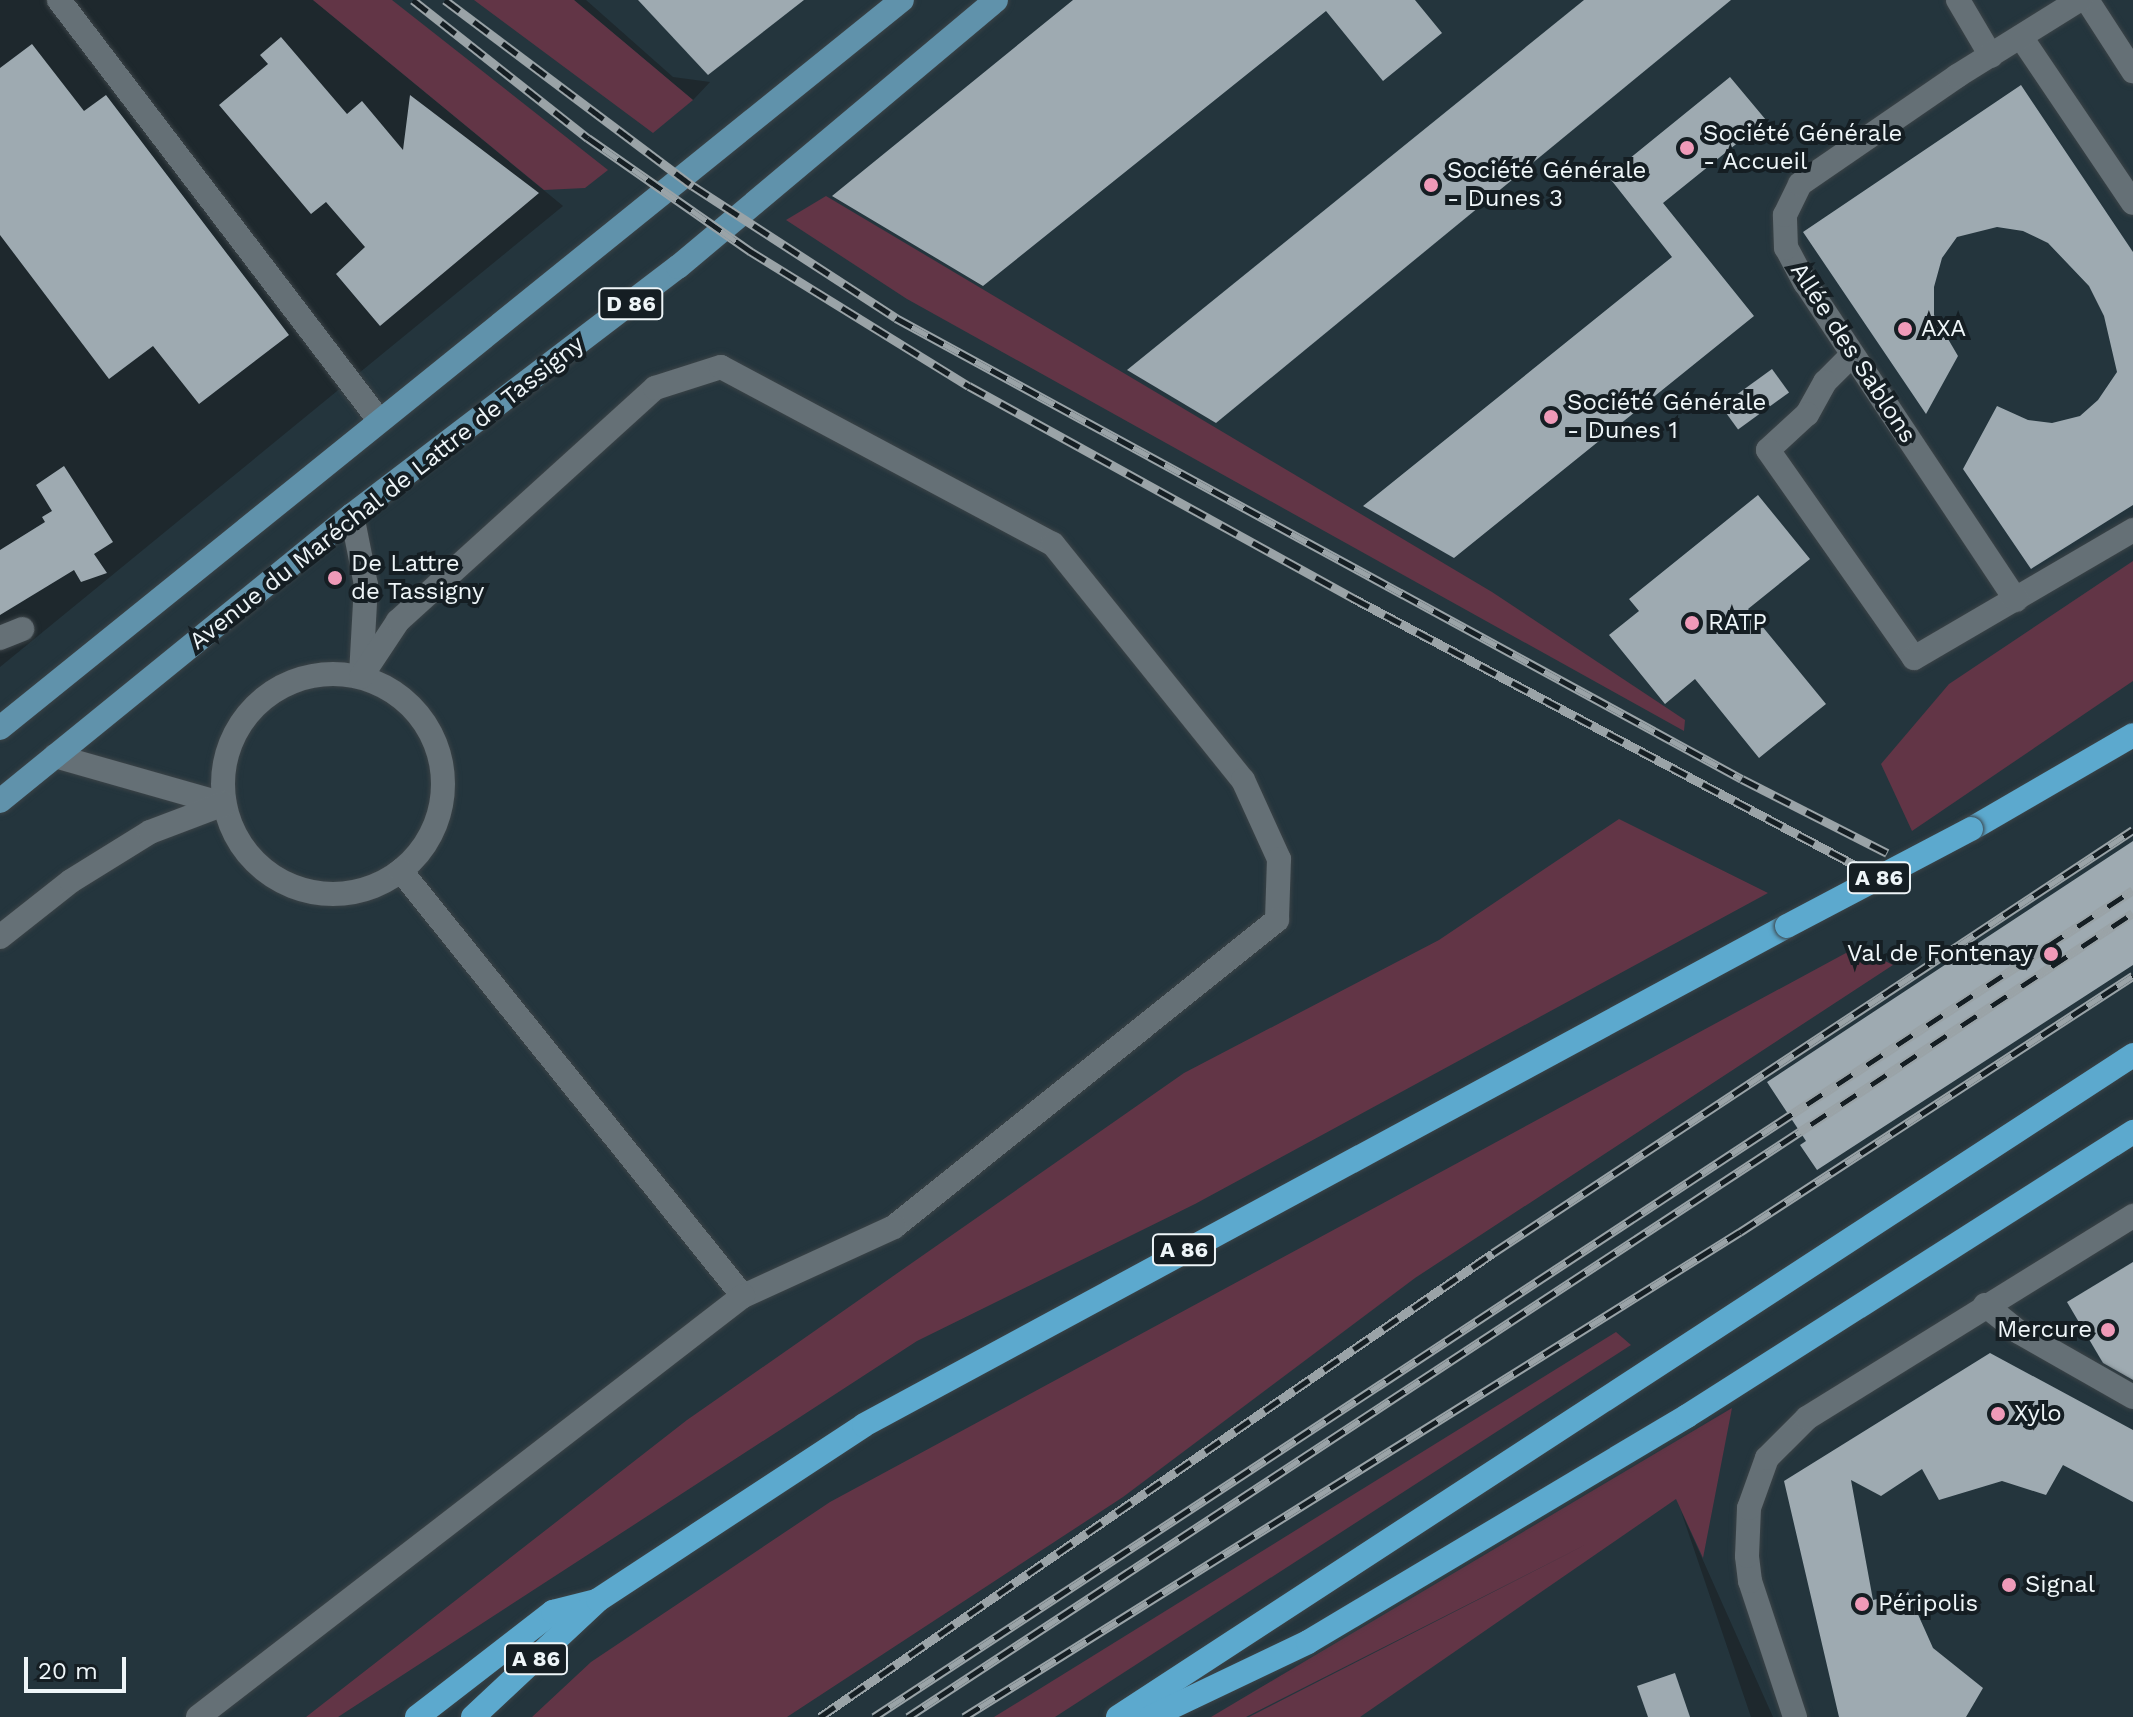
<!DOCTYPE html>
<html>
<head>
<meta charset="utf-8">
<style>
	body { margin:0 }
	#map { position:relative; width:2133px; height:1717px; overflow:hidden; background:#1e282d; font-family:"Work Sans",sans-serif }
	div>[style] { position:absolute }
	[style*='--x'] { left:calc(var(--x)*1px); top:calc(var(--y)*1px); width:calc(var(--w)*1px); rotate:calc(var(--a)*1deg) }
	.built>* { inset:0; background:#24353d }
	.green>* { inset:0; background:#623546 }
	.building>* { inset:0; background:#9eaab1; transform-origin:0 0 }
	.roads { filter:drop-shadow(0 0 2px #3b4347) drop-shadow(0 0 2px #3b4347) }
	.minor>* { height:24px; margin:-12px; padding:0 12px; transform-origin:12px; border-radius:12px; background:#657076 }
	.minor>.ring { margin:-12px; padding:0; box-sizing:content-box; background:none; border:24px solid #657076; border-radius:50% }
	.major>* { height:24px; margin:-12px; padding:0 12px; transform-origin:12px; border-radius:12px; background:#6092ab }
	.highway>* { height:24px; margin:-12px; padding:0 12px; transform-origin:12px; border-radius:12px; background:#5ca9ce }
	.rail>* { height:9px; margin-top:-4.5px; transform-origin:0; background:repeating-linear-gradient(90deg,#151e23 0 18px,#9aa3a7 0 36px); box-sizing:border-box; border-block:2px solid #9aa3a7 }
	.bridges { filter:drop-shadow(0 0 2px #3b4347) drop-shadow(0 0 2px #3b4347) }
	.highway-bridge>* { height:24px; margin:-12px; padding:0 12px; transform-origin:12px; border-radius:12px; background:#5ca9ce }
	.dots>* { width:22px; height:22px; translate:-50% -50%; box-sizing:border-box; border:4px solid #151e23; border-radius:50% }
	span { translate:-50% -50%; white-space:nowrap; text-align:center; line-height:1.15; -webkit-text-stroke:8px #151e23; paint-order:stroke }
	.shield-label span { padding:2px 6px; background:#151e23; border:2px solid; border-radius:6px; -webkit-text-stroke-width:0 }
	.shield-label { font-size:22px; color:#eef5f8; font-weight:700 }
	.poi-label { font-size:24px; color:#eef5f8 }
	.left { translate:0 -50%; text-align:left }
	.right { translate:-100% -50%; text-align:right }
	.street-label { font-size:24px; color:#eef5f8 }
	.scale { position:absolute; left:24px; top:1657px; width:102px; height:36px; box-sizing:border-box; border:4px solid #eef5f8; border-top:0; padding-left:10px; font-size:24px; line-height:28px; white-space:nowrap; color:#eef5f8; -webkit-text-stroke:6px #151e23; paint-order:stroke }
</style>
</head>
<body>
<div id="map">
	<div class="built">
		<i style="clip-path:polygon(313px 0,574px 0,693px 100px,710px 82px,673px 77px,586px 0,2133px 0,2133px 1717px,1773px 1717px,1681px 1511px,1751px 1717px,0 1717px,0 667px,563px 206px)"></i>
	</div>
	<div class="green">
		<i style="clip-path:polygon(313px 0,392px 0,608px 170px,585px 188px,544px 190px)"></i>
		<i style="clip-path:polygon(474px 0,574px 0,693px 100px,653px 133px)"></i>
		<i style="clip-path:polygon(826px 196px,1492px 592px,1685px 720px,1684px 731px,907px 299px,786px 220px)"></i>
		<i style="clip-path:polygon(2133px 561px,2133px 681px,1912px 831px,1881px 764px,1949px 684px)"></i>
		<i style="clip-path:polygon(1619px 819px,1768px 893px,1195px 1204px,917px 1341px,338px 1717px,306px 1717px,687px 1420px,1184px 1073px,1439px 940px)"></i>
		<i style="clip-path:polygon(1857px 947px,1893px 965px,1415px 1278px,1123px 1497px,787px 1717px,532px 1717px,591px 1662px,830px 1502px)"></i>
		<i style="clip-path:polygon(1616px 1332px,1631px 1345px,1055px 1717px,994px 1717px)"></i>
		<i style="clip-path:polygon(1732px 1408px,1703px 1558px,1676px 1499px,1360px 1717px,1249px 1717px,1589px 1543px,1246px 1717px,1211px 1717px)"></i>
	</div>
	<div class="building">
		<i style="clip-path:polygon(638px 0,804px 0,708px 75px)"></i>
		<i style="clip-path:polygon(1073px 0,1415px 0,1442px 33px,1383px 81px,1326px 11px,983px 286px,832px 196px)"></i>
		<i style="clip-path:polygon(1584px 0,1731px 0,1216px 423px,1127px 370px)"></i>
		<i style="clip-path:polygon(281px 37px,347px 114px,362px 101px,403px 150px,410px 95px,539px 193px,380px 326px,336px 274px,365px 247px,326px 202px,311px 214px,219px 105px,268px 64px,260px 55px)"></i>
		<i style="clip-path:polygon(32px 44px,84px 111px,106px 95px,289px 335px,199px 404px,153px 346px,109px 379px,0 235px,0 68px)"></i>
		<i style="clip-path:polygon(1730px 77px,1766px 120px,1663px 203px,1754px 316px,1454px 558px,1363px 506px,1672px 257px,1608px 176px)"></i>
		<i style="clip-path:polygon(2021px 85px,2133px 252px,2133px 505px,2031px 569px,1963px 469px,1997px 406px,2028px 420px,2052px 423px,2080px 416px,2098px 400px,2117px 372px,2104px 316px,2089px 286px,2048px 243px,2023px 231px,1997px 227px,1957px 237px,1942px 258px,1934px 287px,1934px 315px,1958px 356px,1926px 414px,1803px 232px)"></i>
		<i style="left:1772px;top:369px;width:29px;height:63px;rotate:54deg"></i>
		<i style="clip-path:polygon(64px 466px,113px 542px,94px 554px,107px 573px,81px 582px,74px 570px,0 615px,0 550px,45px 522px,42px 517px,52px 511px,36px 485px)"></i>
		<i style="clip-path:polygon(1758px 495px,1810px 559px,1748px 609px,1826px 704px,1759px 758px,1695px 679px,1665px 704px,1609px 635px,1639px 611px,1629px 599px)"></i>
		<i style="clip-path:polygon(2133px 841px,2133px 965px,1817px 1170px,1800px 1145px,1806px 1141px,1767px 1082px)"></i>
		<i style="clip-path:polygon(2133px 1262px,2133px 1380px,2103px 1363px,2067px 1302px)"></i>
		<i style="clip-path:polygon(1990px 1353px,2133px 1430px,2133px 1502px,2063px 1465px,2046px 1495px,2002px 1481px,1939px 1500px,1922px 1469px,1881px 1496px,1851px 1480px,1873px 1600px,1908px 1592px,1933px 1648px,1983px 1688px,1966px 1717px,1839px 1717px,1784px 1481px)"></i>
		<i style="clip-path:polygon(1675px 1673px,1690px 1717px,1648px 1717px,1637px 1686px)"></i>
	</div>
	<div class="roads">
		<div class="minor">
			<i style="--x:59;--y:0;--w:528;--a:52.7"></i>
			<i style="--x:1958;--y:0;--w:65;--a:59.5"></i>
			<i style="--x:2087;--y:0;--w:85;--a:57.1"></i>
			<i style="--x:2021;--y:37;--w:200;--a:56"></i>
			<i style="--x:1852;--y:355;--w:38;--a:135"></i>
			<i style="--x:1825;--y:382;--w:37;--a:119"></i>
			<i style="--x:1807;--y:414;--w:53;--a:137.3"></i>
			<i style="--x:1768;--y:450;--w:254;--a:54.9"></i>
			<i style="--x:1914;--y:658;--w:254;--a:-30.3"></i>
			<i style="--x:352;--y:515;--w:71;--a:78.7"></i>
			<i style="--x:366;--y:585;--w:89;--a:93.2"></i>
			<i style="--x:2016;--y:600;--w:381;--a:-123.6"></i>
			<i style="--x:1805;--y:283;--w:40;--a:-118"></i>
			<i style="--x:1786;--y:248;--w:33;--a:-92"></i>
			<i style="--x:1785;--y:215;--w:34;--a:-64"></i>
			<i style="--x:1800;--y:184;--w:191;--a:-34.5"></i>
			<i style="--x:1957;--y:76;--w:144;--a:-31.9"></i>
			<i style="--x:0;--y:638;--w:24;--a:-22"></i>
			<i class="ring" style="left:223px;top:674px;width:196px;height:196px"></i>
			<i style="--x:361;--y:677;--w:67;--a:-56.5"></i>
			<i style="--x:398;--y:621;--w:347;--a:-42.2"></i>
			<i style="--x:655;--y:388;--w:69;--a:-17.7"></i>
			<i style="--x:721;--y:367;--w:376;--a:28.1"></i>
			<i style="--x:1053;--y:544;--w:303;--a:51.2"></i>
			<i style="--x:1243;--y:780;--w:87;--a:65.5"></i>
			<i style="--x:1279;--y:859;--w:61;--a:91.9"></i>
			<i style="--x:1277;--y:920;--w:491;--a:141.3"></i>
			<i style="--x:894;--y:1227;--w:166;--a:155.4"></i>
			<i style="--x:743;--y:1296;--w:546;--a:-128.82"></i>
			<i style="--x:55;--y:756;--w:176;--a:15.9"></i>
			<i style="--x:0;--y:937;--w:90;--a:-38.3"></i>
			<i style="--x:71;--y:881;--w:93;--a:-31.8"></i>
			<i style="--x:150;--y:832;--w:79;--a:-20.7"></i>
			<i style="--x:1985;--y:1305;--w:43;--a:38.5"></i>
			<i style="--x:2019;--y:1332;--w:131;--a:29.7"></i>
			<i style="--x:198;--y:1717;--w:689;--a:-37.69"></i>
			<i style="--x:1795;--y:1717;--w:143;--a:-108.3"></i>
			<i style="--x:1750;--y:1581;--w:25;--a:-97"></i>
			<i style="--x:1747;--y:1556;--w:48;--a:-87.6"></i>
			<i style="--x:1749;--y:1508;--w:53;--a:-70.2"></i>
			<i style="--x:1767;--y:1458;--w:57;--a:-45"></i>
			<i style="--x:1807;--y:1418;--w:384;--a:-31.8"></i>
		</div>
		<div class="major">
			<i style="--x:0;--y:728;--w:1159;--a:-38.91"></i>
			<i style="--x:0;--y:801;--w:454;--a:-39.1"></i>
			<i style="--x:352;--y:515;--w:410;--a:-37.3"></i>
			<i style="--x:678;--y:267;--w:415;--a:-40"></i>
		</div>
		<div class="highway">
			<i style="--x:1971;--y:829;--w:187;--a:-30.1"></i>
			<i style="--x:417;--y:1717;--w:172;--a:-37.7"></i>
			<i style="--x:553;--y:1612;--w:44;--a:-14.3"></i>
			<i style="--x:473;--y:1717;--w:171;--a:-43.1"></i>
			<i style="--x:598;--y:1600;--w:318;--a:-33.3"></i>
			<i style="--x:864;--y:1425;--w:1049;--a:-28.4"></i>
			<i style="--x:1118;--y:1717;--w:1212;--a:-33.11"></i>
			<i style="--x:1151;--y:1717;--w:174;--a:-25.5"></i>
			<i style="--x:1308;--y:1642;--w:441;--a:-30.8"></i>
			<i style="--x:1687;--y:1416;--w:529;--a:-32.49"></i>
		</div>
	</div>
	<div class="rail">
		<i style="--x:413;--y:0;--w:223;--a:38.3"></i>
		<i style="--x:588;--y:138;--w:198;--a:34.9"></i>
		<i style="--x:750;--y:251;--w:257;--a:31.7"></i>
		<i style="--x:969;--y:386;--w:439;--a:28.9"></i>
		<i style="--x:1353;--y:598;--w:569;--a:28.01"></i>
		<i style="--x:445;--y:0;--w:310;--a:36.9"></i>
		<i style="--x:693;--y:186;--w:242;--a:33"></i>
		<i style="--x:896;--y:318;--w:963;--a:28.59"></i>
		<i style="--x:1742;--y:779;--w:163;--a:27"></i>
		<i style="--x:820;--y:1717;--w:817;--a:-34.58"></i>
		<i style="--x:1493;--y:1253;--w:767;--a:-33.46"></i>
		<i style="--x:874;--y:1717;--w:1506;--a:-33.3"></i>
		<i style="--x:908;--y:1717;--w:1465;--a:-33.28"></i>
		<i style="--x:964;--y:1717;--w:915;--a:-32.01"></i>
		<i style="--x:1740;--y:1232;--w:469;--a:-33.1"></i>
	</div>
	<div class="bridges">
		<div class="highway-bridge">
			<i style="--x:1787;--y:926;--w:208;--a:-27.8"></i>
		</div>
	</div>
	<div class="dots">
		<i style="left:1687px;top:148px;background:#ef9ab8"></i>
		<i style="left:1431px;top:185px;background:#ef9ab8"></i>
		<i style="left:1905px;top:329px;background:#ef9ab8"></i>
		<i style="left:1551px;top:417px;background:#ef9ab8"></i>
		<i style="left:335px;top:578px;background:#ef9ab8"></i>
		<i style="left:1692px;top:623px;background:#ef9ab8"></i>
		<i style="left:2051px;top:954px;background:#ef9ab8"></i>
		<i style="left:2108px;top:1330px;background:#ef9ab8"></i>
		<i style="left:1998px;top:1414px;background:#ef9ab8"></i>
		<i style="left:2009px;top:1585px;background:#ef9ab8"></i>
		<i style="left:1862px;top:1604px;background:#ef9ab8"></i>
	</div>
	<div class="shield-label">
		<span style="left:631px;top:304px">D 86</span>
		<span style="left:1879px;top:878px">A 86</span>
		<span style="left:1184px;top:1250px">A 86</span>
		<span style="left:536px;top:1659px">A 86</span>
	</div>
	<div class="poi-label">
		<span class="left" style="left:1703px;top:148px">Société Générale<br>- Accueil</span>
		<span class="left" style="left:1447px;top:185px">Société Générale<br>- Dunes 3</span>
		<span class="left" style="left:1921px;top:329px">AXA</span>
		<span class="left" style="left:1567px;top:417px">Société Générale<br>- Dunes 1</span>
		<span class="left" style="left:351px;top:578px">De Lattre<br>de Tassigny</span>
		<span class="left" style="left:1708px;top:623px">RATP</span>
		<span class="right" style="left:2033px;top:954px">Val de Fontenay</span>
		<span class="right" style="left:2092px;top:1330px">Mercure</span>
		<span class="left" style="left:2014px;top:1414px">Xylo</span>
		<span class="left" style="left:2025px;top:1585px">Signal</span>
		<span class="left" style="left:1878px;top:1604px">Péripolis</span>
	</div>
	<div class="street-label">
		<span style="left:1853px;top:353px;rotate:57deg">Allée des Sablons</span>
		<span style="left:387px;top:493px;rotate:-38deg">Avenue du Maréchal de Lattre de Tassigny</span>
	</div>
	<div class="scale">20 m</div>
</div>
</body>
</html>
